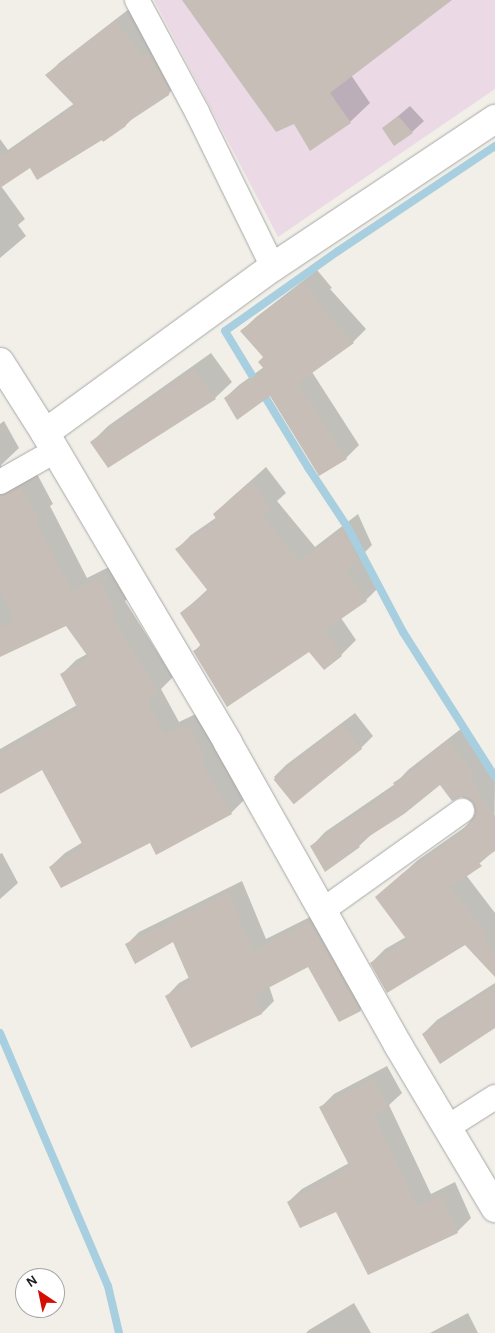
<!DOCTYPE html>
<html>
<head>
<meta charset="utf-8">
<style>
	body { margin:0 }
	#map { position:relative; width:495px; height:1333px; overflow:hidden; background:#f1efe8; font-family:"Alegreya Sans",sans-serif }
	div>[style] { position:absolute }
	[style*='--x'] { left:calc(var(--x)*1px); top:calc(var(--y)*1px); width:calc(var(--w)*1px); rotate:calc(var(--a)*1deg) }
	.industrial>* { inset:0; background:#ebdae6 }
	.shadow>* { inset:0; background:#0003 }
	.stream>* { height:8px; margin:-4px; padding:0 4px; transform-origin:4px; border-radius:4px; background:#a8cfdf }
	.building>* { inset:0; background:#c6beb7; transform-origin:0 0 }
	.roads { filter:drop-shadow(0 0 1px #a8a8a8) drop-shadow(0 0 1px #a8a8a8) }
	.minor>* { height:24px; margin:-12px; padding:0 12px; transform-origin:12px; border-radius:12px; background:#fff }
	.tertiary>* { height:28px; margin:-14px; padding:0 14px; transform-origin:14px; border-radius:14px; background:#fff }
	span { translate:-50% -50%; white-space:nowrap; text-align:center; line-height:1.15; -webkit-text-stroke:4px #fff; paint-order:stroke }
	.north { position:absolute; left:15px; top:1268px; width:50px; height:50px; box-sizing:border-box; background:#fff; border:1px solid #a6a6a6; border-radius:50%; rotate:326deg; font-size:14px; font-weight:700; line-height:20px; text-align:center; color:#212121 }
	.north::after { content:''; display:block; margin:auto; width:18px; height:22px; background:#d20f00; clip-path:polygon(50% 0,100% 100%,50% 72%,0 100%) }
</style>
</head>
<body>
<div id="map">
	<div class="industrial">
		<i style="clip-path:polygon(154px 0,495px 0,495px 89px,278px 237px)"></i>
	</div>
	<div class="shadow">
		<i style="clip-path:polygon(184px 0,450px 0,351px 75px,370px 103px,350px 122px,295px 122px)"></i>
		<i style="clip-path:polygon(129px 9px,181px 81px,168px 94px,135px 116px,126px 125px,102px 138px,30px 166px,1px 186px,25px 219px,18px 225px,26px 236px,0 258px,0 139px,8px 150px,75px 103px,47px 75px,59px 63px)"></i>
		<i style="clip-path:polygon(410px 106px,424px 121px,412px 132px,384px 128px)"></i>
		<i style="clip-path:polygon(317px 270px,332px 288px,330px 289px,366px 329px,353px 342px,312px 372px,359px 445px,346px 458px,271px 394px,225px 398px,239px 385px,264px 367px,264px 357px,242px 331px,255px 318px)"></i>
		<i style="clip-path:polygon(211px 353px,232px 382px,215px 398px,109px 466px,92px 442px,108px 426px)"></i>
		<i style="clip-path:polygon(4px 421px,19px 448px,1px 465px,2px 475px,36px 472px,53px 504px,50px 506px,87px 578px,113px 565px,129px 597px,125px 601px,173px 677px,161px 689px,179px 722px,202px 711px,245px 799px,231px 813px,150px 841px,50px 867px,65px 853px,83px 842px,42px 768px,0 792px,0 749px,77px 705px,61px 675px,76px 660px,87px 654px,67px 625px,0 656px,0 424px)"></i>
		<i style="clip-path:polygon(266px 467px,286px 493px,277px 501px,315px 547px,358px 514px,372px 545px,361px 556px,381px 585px,366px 600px,341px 618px,356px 640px,341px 655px,309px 650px,195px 651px,201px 644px,182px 613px,208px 589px,177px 549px,191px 535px,217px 517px,215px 514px,230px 499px)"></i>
		<i style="clip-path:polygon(355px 713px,373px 736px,361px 748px,292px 799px,274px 777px,286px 765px)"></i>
		<i style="clip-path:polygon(462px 728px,487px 759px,483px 763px,495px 782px,494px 851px,466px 875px,495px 913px,495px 976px,465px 944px,371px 963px,385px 949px,406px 937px,391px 884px,418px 860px,468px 825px,477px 810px,474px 803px,440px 783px,373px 833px,359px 846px,312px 846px,325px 832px,395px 784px,408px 770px)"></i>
		<i style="clip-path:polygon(2px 853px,18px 883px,0 899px,0 854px)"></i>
		<i style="clip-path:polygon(242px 881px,266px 939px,324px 910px,373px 998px,360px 1010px,309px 966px,269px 986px,274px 1001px,262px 1013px,167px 996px,179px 983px,190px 977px,174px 941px,127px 944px,139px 932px)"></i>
		<i style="clip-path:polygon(495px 983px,495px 1027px,423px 1034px,437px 1020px)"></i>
		<i style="clip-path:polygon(387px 1066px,402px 1093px,389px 1105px,431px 1194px,455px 1182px,471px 1218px,457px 1232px,288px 1202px,302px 1189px,349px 1163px,321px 1107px,334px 1094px)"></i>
		<i style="clip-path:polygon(354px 1303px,371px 1333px,306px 1333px,309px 1330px)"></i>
		<i style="clip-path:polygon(468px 1313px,478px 1333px,430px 1333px)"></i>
	</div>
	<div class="stream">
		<i style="--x:495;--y:146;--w:189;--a:146.2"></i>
		<i style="--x:338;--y:251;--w:138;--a:144.7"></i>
		<i style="--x:225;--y:331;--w:162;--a:58.7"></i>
		<i style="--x:309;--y:469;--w:71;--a:56.5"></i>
		<i style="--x:348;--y:528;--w:118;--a:62.1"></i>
		<i style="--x:403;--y:632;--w:172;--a:57.6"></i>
		<i style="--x:0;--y:1033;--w:275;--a:66.9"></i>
		<i style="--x:108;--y:1286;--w:48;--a:76.8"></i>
	</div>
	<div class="building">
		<i style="clip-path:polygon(182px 0,452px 0,330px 93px,351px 123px,310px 151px,294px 124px,276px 132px)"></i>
		<i style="clip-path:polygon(116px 20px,142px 56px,149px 51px,170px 91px,169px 95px,125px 124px,126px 126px,103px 142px,102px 140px,37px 180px,30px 168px,0 188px,0 158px,75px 106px,45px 75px)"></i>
		<i style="clip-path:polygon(398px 116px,413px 133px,394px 146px,382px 128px)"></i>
		<i style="clip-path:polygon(303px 282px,319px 301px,318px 303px,354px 343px,298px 383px,347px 459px,319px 476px,270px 396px,237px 420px,224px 398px,264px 369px,258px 362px,263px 357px,240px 331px)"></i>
		<i style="clip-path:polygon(194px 369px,216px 399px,108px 468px,90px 442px)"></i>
		<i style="clip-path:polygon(251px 481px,272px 509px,263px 516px,299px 561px,343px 528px,358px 560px,346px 570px,367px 601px,325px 630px,342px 656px,324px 670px,309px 652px,227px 707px,193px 651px,201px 646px,180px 613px,208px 591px,175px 549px,217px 520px,213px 514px)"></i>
		<i style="clip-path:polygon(21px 486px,39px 519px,36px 521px,72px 591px,98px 578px,116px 612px,111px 615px,159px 693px,146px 700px,165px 735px,187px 724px,205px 757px,200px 760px,232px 814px,156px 855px,150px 843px,61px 888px,49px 867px,84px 847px,42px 770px,0 794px,0 754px,78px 709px,60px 674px,89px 658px,66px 626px,0 657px,0 628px,15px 620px,0 591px,0 496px)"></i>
		<i style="left:342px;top:724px;width:32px;height:88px;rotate:51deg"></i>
		<i style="clip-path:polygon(448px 740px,474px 773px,469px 777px,495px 816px,495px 851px,478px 862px,482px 866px,451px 887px,486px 933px,483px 935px,495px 953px,495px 977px,465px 945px,387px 993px,370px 963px,407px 940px,375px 897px,403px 873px,464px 831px,463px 829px,475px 816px,473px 803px,468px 799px,461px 797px,452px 801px,440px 785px,404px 814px,357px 844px,360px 847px,325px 872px,310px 846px,357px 813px,358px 814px,395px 786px,393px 783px,423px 763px,421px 761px)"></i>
		<i style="clip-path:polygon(229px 892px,253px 951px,311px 922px,361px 1011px,339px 1022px,308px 967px,255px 995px,262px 1014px,191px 1048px,165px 996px,190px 981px,173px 942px,135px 964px,125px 944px)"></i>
		<i style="clip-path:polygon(495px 986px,495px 1028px,440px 1064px,422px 1034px)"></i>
		<i style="clip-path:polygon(373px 1079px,389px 1107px,374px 1115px,417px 1207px,441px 1194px,458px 1233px,368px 1275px,336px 1212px,300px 1228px,287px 1202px,350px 1167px,319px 1107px)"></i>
	</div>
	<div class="roads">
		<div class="minor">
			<i style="--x:137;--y:0;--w:127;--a:61.8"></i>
			<i style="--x:197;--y:112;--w:173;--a:63.9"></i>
			<i style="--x:0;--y:482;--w:63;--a:-29.4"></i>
			<i style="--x:323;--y:910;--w:171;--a:-35.5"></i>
			<i style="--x:448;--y:1127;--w:56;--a:-32.6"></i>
		</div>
		<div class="tertiary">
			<i style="--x:0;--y:362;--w:84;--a:57.6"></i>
			<i style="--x:45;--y:433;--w:360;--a:59.4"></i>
			<i style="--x:228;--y:743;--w:347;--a:60.6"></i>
			<i style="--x:398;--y:1045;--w:190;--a:59.2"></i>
			<i style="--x:45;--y:433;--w:282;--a:-36.1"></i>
			<i style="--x:273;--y:267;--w:267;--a:-33.7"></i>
		</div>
	</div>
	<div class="north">N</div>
</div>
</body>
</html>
